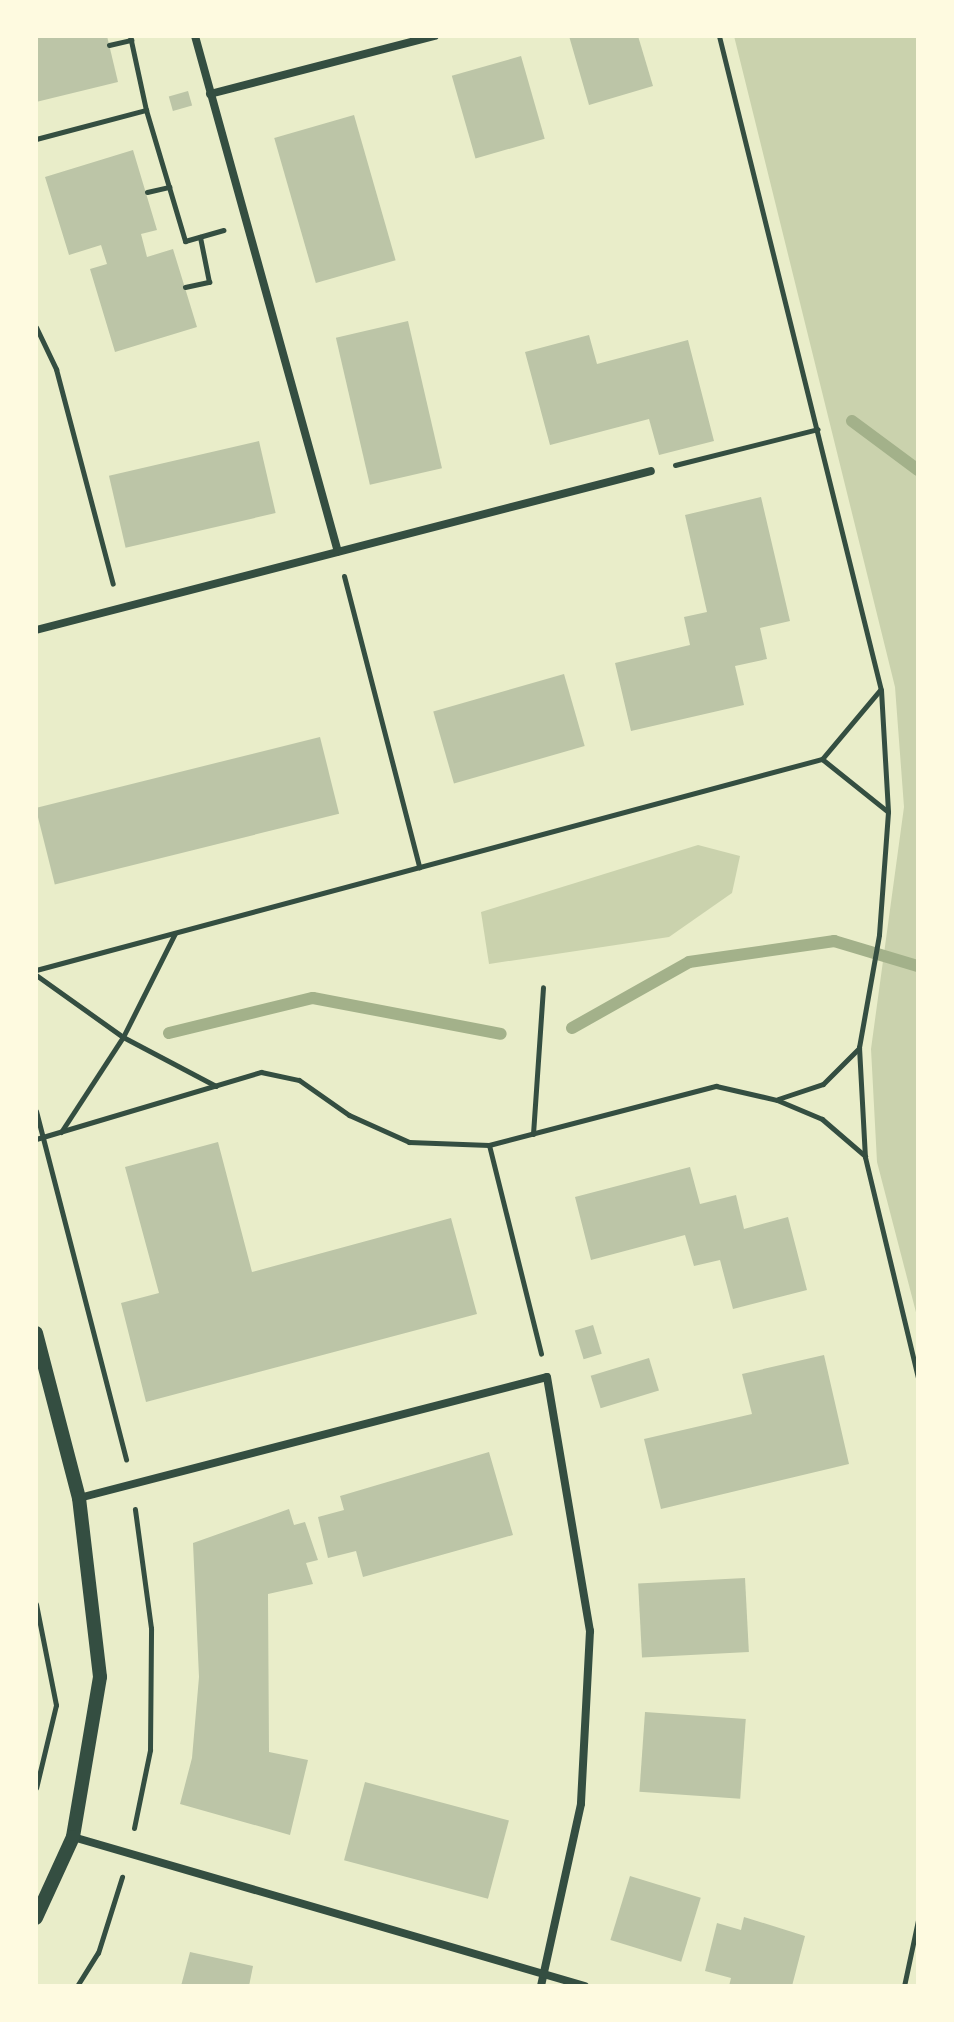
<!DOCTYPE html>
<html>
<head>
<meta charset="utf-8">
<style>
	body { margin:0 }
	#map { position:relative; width:954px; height:2022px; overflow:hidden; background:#e9edc9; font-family:"DejaVu Sans",sans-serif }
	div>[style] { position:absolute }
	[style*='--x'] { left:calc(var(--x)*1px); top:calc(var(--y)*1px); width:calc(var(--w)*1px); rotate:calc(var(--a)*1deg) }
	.green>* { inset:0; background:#cad2ad }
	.stream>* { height:12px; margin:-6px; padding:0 6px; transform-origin:6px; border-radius:6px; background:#a3b18a }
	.building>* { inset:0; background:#bcc5a7; transform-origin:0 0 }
	.path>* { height:5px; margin:-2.5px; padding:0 2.5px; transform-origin:2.5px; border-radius:2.5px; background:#344e41 }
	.minor>* { height:8px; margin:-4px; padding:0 4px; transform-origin:4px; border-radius:4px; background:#344e41 }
	.tertiary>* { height:14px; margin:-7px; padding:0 7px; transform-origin:7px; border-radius:7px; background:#344e41 }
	span { translate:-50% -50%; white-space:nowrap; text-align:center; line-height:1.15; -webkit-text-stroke:6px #fefae0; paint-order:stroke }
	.frame { position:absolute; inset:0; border:38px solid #fefae0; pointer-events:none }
</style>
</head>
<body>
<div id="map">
	<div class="green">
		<i style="clip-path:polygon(734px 36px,918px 36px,918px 1320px,877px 1162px,871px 1049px,904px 807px,895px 687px)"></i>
		<i style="clip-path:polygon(698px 845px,740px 856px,732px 893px,669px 937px,489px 964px,481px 912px)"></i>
	</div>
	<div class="stream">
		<i style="--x:852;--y:421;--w:82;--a:36.6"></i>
		<i style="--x:572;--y:1028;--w:134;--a:-29.4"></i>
		<i style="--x:689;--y:962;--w:147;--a:-8.2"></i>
		<i style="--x:834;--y:941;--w:88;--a:16.6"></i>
		<i style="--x:169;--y:1033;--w:148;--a:-13.7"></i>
		<i style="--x:313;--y:998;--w:191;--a:10.8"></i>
	</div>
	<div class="building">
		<i style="clip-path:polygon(36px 36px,107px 36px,118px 82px,36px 102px)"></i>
		<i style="clip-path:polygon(569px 36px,638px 36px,653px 86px,589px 105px)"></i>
		<i style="left:521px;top:56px;width:86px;height:72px;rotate:74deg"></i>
		<i style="left:188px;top:91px;width:15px;height:20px;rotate:74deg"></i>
		<i style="left:354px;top:115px;width:151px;height:83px;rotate:74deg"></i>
		<i style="clip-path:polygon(133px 150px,157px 230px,141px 234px,147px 257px,173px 249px,197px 327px,115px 352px,90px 269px,107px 264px,101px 245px,69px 255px,45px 177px)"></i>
		<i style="left:408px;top:321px;width:151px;height:74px;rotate:77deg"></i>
		<i style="clip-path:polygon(589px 335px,597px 364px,688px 340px,714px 441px,659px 455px,649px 419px,550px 445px,525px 352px)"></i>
		<i style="left:259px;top:441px;width:74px;height:154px;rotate:77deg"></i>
		<i style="clip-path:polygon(761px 497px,790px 621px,760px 628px,767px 659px,735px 666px,744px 705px,631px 731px,615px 663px,690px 645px,684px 617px,707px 612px,685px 515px)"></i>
		<i style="left:564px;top:674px;width:75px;height:136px;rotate:74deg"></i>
		<i style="left:320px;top:737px;width:79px;height:293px;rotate:76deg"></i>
		<i style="clip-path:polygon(218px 1142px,252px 1272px,451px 1218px,477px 1314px,146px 1402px,121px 1303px,159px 1293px,125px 1167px)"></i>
		<i style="clip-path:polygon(690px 1167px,700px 1204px,736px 1195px,744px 1229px,788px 1217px,807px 1290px,733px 1309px,720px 1260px,694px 1266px,685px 1235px,591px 1260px,575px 1197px)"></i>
		<i style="left:593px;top:1325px;width:30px;height:19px;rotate:73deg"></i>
		<i style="clip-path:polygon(824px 1355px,849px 1464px,661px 1509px,644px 1439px,752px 1414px,742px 1374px)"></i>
		<i style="left:649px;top:1358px;width:34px;height:61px;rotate:73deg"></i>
		<i style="clip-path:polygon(489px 1452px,513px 1535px,363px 1577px,356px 1551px,328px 1558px,318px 1517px,344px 1510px,340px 1496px)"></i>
		<i style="clip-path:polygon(289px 1509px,294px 1525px,305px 1522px,318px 1560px,306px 1563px,313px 1584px,268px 1594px,269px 1752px,308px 1760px,290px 1835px,180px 1804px,192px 1758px,199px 1677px,193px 1543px)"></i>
		<i style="left:745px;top:1578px;width:74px;height:107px;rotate:87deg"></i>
		<i style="left:645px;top:1712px;width:101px;height:80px;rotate:4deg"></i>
		<i style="left:365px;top:1782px;width:149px;height:81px;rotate:15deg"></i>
		<i style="left:630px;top:1876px;width:74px;height:67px;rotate:17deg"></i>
		<i style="clip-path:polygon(744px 1917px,805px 1936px,792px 1986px,729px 1986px,731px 1978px,705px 1971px,717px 1923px,741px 1930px)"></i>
		<i style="clip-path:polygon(190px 1952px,253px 1966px,249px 1986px,181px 1986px)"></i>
	</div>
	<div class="path">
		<i style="--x:719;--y:36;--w:674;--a:76.09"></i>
		<i style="--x:881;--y:690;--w:122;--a:86.7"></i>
		<i style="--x:888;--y:812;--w:123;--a:94.2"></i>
		<i style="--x:879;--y:935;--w:114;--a:100.1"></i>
		<i style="--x:859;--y:1047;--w:110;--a:86.9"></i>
		<i style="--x:865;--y:1157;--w:227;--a:76.5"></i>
		<i style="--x:109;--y:45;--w:23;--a:-13"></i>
		<i style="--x:146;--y:110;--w:137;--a:73.4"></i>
		<i style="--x:185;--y:241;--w:40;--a:-16"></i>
		<i style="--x:36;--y:139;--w:114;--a:-14.8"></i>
		<i style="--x:146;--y:110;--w:76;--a:-102.2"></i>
		<i style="--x:147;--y:192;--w:23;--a:-13"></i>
		<i style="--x:185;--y:287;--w:25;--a:-12"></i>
		<i style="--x:209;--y:282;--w:46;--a:-101.3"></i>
		<i style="--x:36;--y:327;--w:47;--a:64.5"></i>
		<i style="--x:56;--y:369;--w:222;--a:75.2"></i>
		<i style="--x:675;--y:465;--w:147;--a:-14.1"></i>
		<i style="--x:344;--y:576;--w:301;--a:75.5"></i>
		<i style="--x:822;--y:759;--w:83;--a:38.7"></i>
		<i style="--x:36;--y:970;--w:814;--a:-15.03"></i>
		<i style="--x:822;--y:759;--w:90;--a:-50"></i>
		<i style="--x:36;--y:975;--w:107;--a:35.5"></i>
		<i style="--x:123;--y:1037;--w:105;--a:27.8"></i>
		<i style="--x:778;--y:1099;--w:47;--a:-18.4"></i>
		<i style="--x:823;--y:1084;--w:51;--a:-45"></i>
		<i style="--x:36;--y:1111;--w:360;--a:75.5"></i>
		<i style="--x:61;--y:1132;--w:113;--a:-56.9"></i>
		<i style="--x:123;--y:1037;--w:116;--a:-63.4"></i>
		<i style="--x:533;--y:1134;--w:147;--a:-86.1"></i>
		<i style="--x:36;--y:1139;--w:235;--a:-16.6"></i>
		<i style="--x:261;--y:1072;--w:39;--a:12"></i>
		<i style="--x:299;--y:1080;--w:61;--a:35"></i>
		<i style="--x:349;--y:1115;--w:66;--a:24.2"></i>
		<i style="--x:409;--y:1142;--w:80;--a:2.1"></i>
		<i style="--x:489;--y:1145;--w:235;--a:-14.6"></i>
		<i style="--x:716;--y:1086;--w:63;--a:12.9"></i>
		<i style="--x:777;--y:1100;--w:49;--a:22.9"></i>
		<i style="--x:822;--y:1119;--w:57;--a:40.7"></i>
		<i style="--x:489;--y:1145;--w:215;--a:76"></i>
		<i style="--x:36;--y:1604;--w:103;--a:78.8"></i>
		<i style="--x:56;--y:1705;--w:85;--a:103.5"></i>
		<i style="--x:134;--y:1828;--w:80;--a:-78.4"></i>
		<i style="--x:150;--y:1750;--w:122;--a:-89.5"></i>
		<i style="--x:151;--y:1628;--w:120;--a:-97.7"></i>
		<i style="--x:77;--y:1986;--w:39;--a:-58"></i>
		<i style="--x:98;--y:1953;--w:80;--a:-72.5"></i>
		<i style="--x:904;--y:1986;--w:67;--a:-78"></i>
	</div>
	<div class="minor">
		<i style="--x:195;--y:36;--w:535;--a:74.51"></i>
		<i style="--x:210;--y:94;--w:232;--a:-14.5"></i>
		<i style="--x:36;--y:630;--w:635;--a:-14.5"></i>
		<i style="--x:79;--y:1498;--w:483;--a:-14.5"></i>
		<i style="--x:547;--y:1377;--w:258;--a:80.4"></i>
		<i style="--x:590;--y:1631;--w:173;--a:93"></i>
		<i style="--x:581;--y:1804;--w:186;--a:102.4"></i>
		<i style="--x:73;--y:1837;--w:533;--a:16.23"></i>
	</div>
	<div class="tertiary">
		<i style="--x:36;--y:1333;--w:171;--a:75.4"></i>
		<i style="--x:79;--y:1498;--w:180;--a:83.3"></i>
		<i style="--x:100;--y:1677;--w:162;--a:99.6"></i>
		<i style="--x:73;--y:1837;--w:89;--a:114.6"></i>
	</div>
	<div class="frame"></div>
</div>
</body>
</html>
